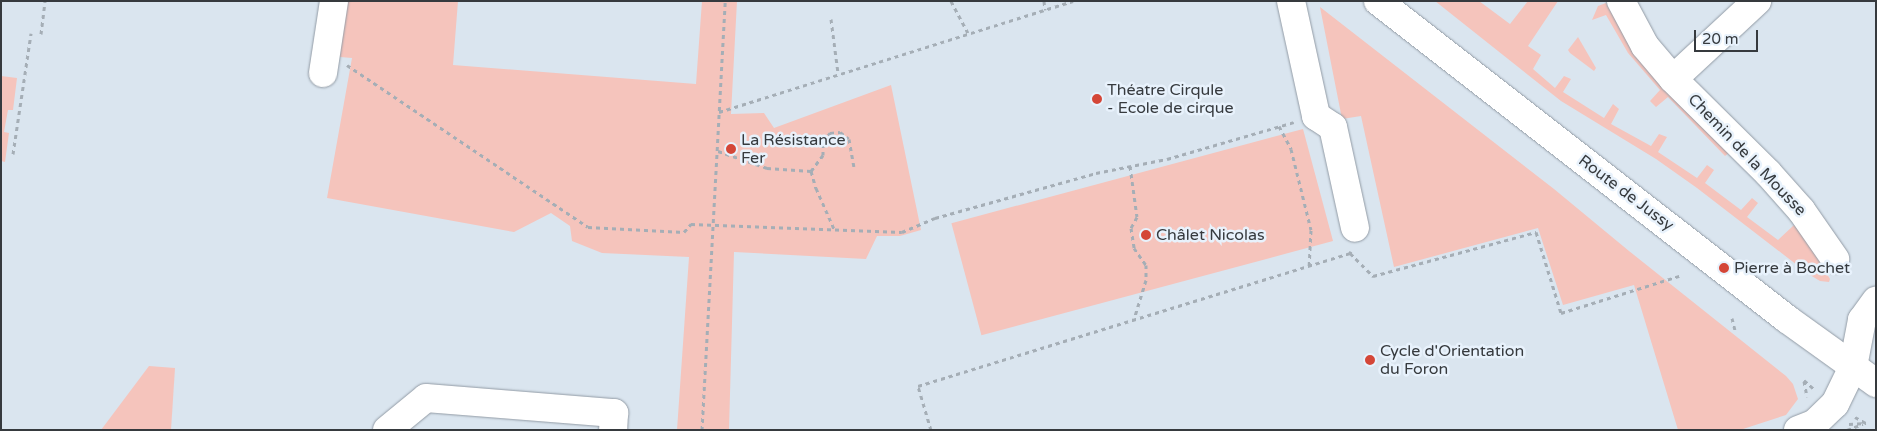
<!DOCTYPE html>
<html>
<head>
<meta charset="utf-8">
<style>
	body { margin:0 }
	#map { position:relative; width:1877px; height:431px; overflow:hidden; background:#dae5ef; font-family:"Varela Round",sans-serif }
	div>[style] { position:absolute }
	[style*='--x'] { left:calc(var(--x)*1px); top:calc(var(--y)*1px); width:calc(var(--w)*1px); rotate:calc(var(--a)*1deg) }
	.green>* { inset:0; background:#f5c4bc; transform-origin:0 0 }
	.path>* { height:3px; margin-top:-1.5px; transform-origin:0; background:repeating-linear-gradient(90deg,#a5aeb6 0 4px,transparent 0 8px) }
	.roads { filter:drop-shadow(0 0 1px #929ba5) drop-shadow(0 0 1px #929ba5) }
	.minor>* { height:28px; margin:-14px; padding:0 14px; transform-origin:14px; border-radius:14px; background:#fff }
	.major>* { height:28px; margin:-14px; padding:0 14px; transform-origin:14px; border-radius:14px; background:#fff }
	.dots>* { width:14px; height:14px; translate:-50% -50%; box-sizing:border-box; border:2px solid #e8f2fc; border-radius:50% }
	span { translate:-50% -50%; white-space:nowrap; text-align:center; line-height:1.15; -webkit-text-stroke:5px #e8f2fc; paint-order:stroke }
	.poi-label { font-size:16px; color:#363a3e }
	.left { translate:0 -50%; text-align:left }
	.street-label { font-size:16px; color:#363a3e }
	.frame { position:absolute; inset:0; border:2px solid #363a3e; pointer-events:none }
	.scale { position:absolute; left:1694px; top:30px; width:64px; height:22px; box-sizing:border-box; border:2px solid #363a3e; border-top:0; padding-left:6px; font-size:15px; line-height:18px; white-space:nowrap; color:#363a3e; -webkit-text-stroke:4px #e8f2fc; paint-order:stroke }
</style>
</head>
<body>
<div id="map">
	<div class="green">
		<i style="clip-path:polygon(345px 1px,458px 1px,453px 65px,696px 84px,702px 1px,737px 1px,731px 114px,764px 113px,774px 128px,891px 85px,921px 230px,900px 236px,877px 236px,866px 259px,734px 252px,729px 430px,677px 430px,689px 257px,602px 253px,572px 241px,570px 226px,551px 213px,514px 232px,327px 198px,352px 58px,340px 57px)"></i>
		<i style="clip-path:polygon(1435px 1px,1479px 1px,1510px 24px,1528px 1px,1558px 1px,1528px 46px,1541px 55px,1533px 69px,1555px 88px,1564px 76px,1571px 79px,1563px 92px,1604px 118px,1613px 104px,1619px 109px,1611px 124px,1651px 146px,1659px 134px,1667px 137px,1658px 152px,1697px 178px,1707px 165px,1714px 170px,1705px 183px,1741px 210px,1752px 198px,1758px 203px,1747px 217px,1778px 240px,1794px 225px,1803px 235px,1830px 279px,1829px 282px,1820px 281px,1810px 275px,1697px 188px,1656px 159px,1561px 101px)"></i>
		<i style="clip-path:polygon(1606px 3px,1638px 59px,1730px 152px,1725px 156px,1668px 97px,1656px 107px,1650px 101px,1660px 90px,1628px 53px,1606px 15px,1592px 20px,1598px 6px)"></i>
		<i style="clip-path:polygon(1320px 7px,1554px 189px,1629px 251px,1786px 376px,1793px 384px,1798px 399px,1786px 415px,1740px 430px,1678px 430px,1634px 285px,1563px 305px,1538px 228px,1394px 267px,1361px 116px,1342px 119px)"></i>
		<i style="clip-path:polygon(1578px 37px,1596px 68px,1594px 71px,1570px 53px,1568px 50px)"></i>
		<i style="clip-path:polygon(1px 76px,17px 78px,13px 110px,8px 110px,4px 132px,9px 133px,5px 162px,1px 161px)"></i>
		<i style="left:1303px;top:129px;width:116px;height:364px;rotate:75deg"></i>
		<i style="clip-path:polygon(149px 366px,175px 368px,171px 430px,101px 430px)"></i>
	</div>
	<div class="path">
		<i style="--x:951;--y:1;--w:36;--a:62"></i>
		<i style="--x:1044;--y:1;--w:9;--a:84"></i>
		<i style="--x:831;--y:19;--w:54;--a:82.6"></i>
		<i style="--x:41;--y:34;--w:33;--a:-83"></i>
		<i style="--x:347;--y:65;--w:290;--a:33.9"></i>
		<i style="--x:588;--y:227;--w:96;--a:3"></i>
		<i style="--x:684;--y:232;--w:11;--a:-49"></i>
		<i style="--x:691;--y:224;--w:211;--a:2.2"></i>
		<i style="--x:902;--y:232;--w:36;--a:-23"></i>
		<i style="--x:935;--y:218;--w:167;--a:-15.6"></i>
		<i style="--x:1096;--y:173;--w:72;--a:-11.2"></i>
		<i style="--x:1167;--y:159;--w:132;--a:-16.2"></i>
		<i style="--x:719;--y:112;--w:371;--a:-17.4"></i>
		<i style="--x:1279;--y:126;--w:26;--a:62"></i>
		<i style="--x:1291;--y:149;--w:83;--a:76.1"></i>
		<i style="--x:1311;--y:230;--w:36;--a:93"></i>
		<i style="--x:718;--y:151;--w:52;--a:19.1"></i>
		<i style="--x:767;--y:168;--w:44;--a:3.9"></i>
		<i style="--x:811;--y:171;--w:18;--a:74"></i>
		<i style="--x:816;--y:188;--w:47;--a:66.2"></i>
		<i style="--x:13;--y:154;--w:122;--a:-81.5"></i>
		<i style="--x:1130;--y:166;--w:51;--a:82.2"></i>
		<i style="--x:1137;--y:217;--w:13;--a:119"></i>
		<i style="--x:1131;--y:228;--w:20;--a:81"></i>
		<i style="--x:1134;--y:248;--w:21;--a:55"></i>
		<i style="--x:1146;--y:265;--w:15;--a:90"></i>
		<i style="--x:1146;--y:280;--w:41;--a:107.1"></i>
		<i style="--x:811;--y:171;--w:20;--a:-53"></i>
		<i style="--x:823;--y:155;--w:14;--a:-90"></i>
		<i style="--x:823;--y:141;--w:11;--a:-49"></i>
		<i style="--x:830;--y:133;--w:10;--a:-6"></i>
		<i style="--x:840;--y:132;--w:11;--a:38"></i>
		<i style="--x:849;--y:139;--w:28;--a:80"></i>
		<i style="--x:1350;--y:253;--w:33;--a:45"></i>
		<i style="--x:1373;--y:276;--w:169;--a:-15.1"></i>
		<i style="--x:1536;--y:232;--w:85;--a:72.8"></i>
		<i style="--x:1561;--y:313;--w:124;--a:-17.4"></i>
		<i style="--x:1732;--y:318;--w:12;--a:76"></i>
		<i style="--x:1804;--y:380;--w:15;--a:42"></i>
		<i style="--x:1804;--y:381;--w:16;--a:79"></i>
		<i style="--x:1855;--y:417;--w:13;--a:29"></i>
		<i style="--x:1849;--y:424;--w:17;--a:-3"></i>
		<i style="--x:702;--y:430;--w:430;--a:-86.9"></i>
		<i style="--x:931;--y:430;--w:46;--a:-106.5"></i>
		<i style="--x:918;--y:386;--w:452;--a:-17.1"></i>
		<i style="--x:1350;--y:253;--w:2;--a:-63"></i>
		<i style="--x:1847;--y:430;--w:17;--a:-21"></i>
	</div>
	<div class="roads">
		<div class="minor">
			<i style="--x:1291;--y:1;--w:118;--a:77.7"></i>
			<i style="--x:1316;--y:116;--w:20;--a:33"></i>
			<i style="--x:1333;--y:127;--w:103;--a:77.7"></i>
			<i style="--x:1621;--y:1;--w:51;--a:61.9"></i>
			<i style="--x:1645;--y:46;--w:43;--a:49.7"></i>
			<i style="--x:1673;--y:79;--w:134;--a:44.7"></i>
			<i style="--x:1768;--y:173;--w:50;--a:48.3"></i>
			<i style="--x:1801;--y:210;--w:60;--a:55.2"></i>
			<i style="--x:323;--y:73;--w:73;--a:-81.3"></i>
			<i style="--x:1673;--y:79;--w:115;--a:-42.9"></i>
			<i style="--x:387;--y:430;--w:50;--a:-39.4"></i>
			<i style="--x:426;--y:398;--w:189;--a:4.6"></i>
			<i style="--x:614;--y:413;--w:17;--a:93"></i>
			<i style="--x:1798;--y:430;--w:17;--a:-21"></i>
			<i style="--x:1814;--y:424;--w:29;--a:-44"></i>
			<i style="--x:1835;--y:404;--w:41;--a:-64.1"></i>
			<i style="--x:1853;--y:367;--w:48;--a:-79.2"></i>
			<i style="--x:1862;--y:320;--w:24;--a:-54"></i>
		</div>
		<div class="major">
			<i style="--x:1378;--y:1;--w:518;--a:37.87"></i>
			<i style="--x:1787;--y:319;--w:110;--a:35.7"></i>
		</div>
	</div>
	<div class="dots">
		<i style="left:1097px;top:99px;background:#d44637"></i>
		<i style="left:731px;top:149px;background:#d44637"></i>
		<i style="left:1146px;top:235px;background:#d44637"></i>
		<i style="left:1724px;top:268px;background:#d44637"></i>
		<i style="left:1370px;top:360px;background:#d44637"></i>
	</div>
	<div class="poi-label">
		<span class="left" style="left:1107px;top:99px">Théatre Cirqule<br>- Ecole de cirque</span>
		<span class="left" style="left:741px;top:149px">La Résistance<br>Fer</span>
		<span class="left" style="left:1156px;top:235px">Châlet Nicolas</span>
		<span class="left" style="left:1734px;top:268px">Pierre à Bochet</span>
		<span class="left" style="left:1380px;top:360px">Cycle d'Orientation<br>du Foron</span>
	</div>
	<div class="street-label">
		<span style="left:1747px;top:155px;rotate:46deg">Chemin de la Mousse</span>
		<span style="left:1626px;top:193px;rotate:37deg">Route de Jussy</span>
	</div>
	<div class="frame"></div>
	<div class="scale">20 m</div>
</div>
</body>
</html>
